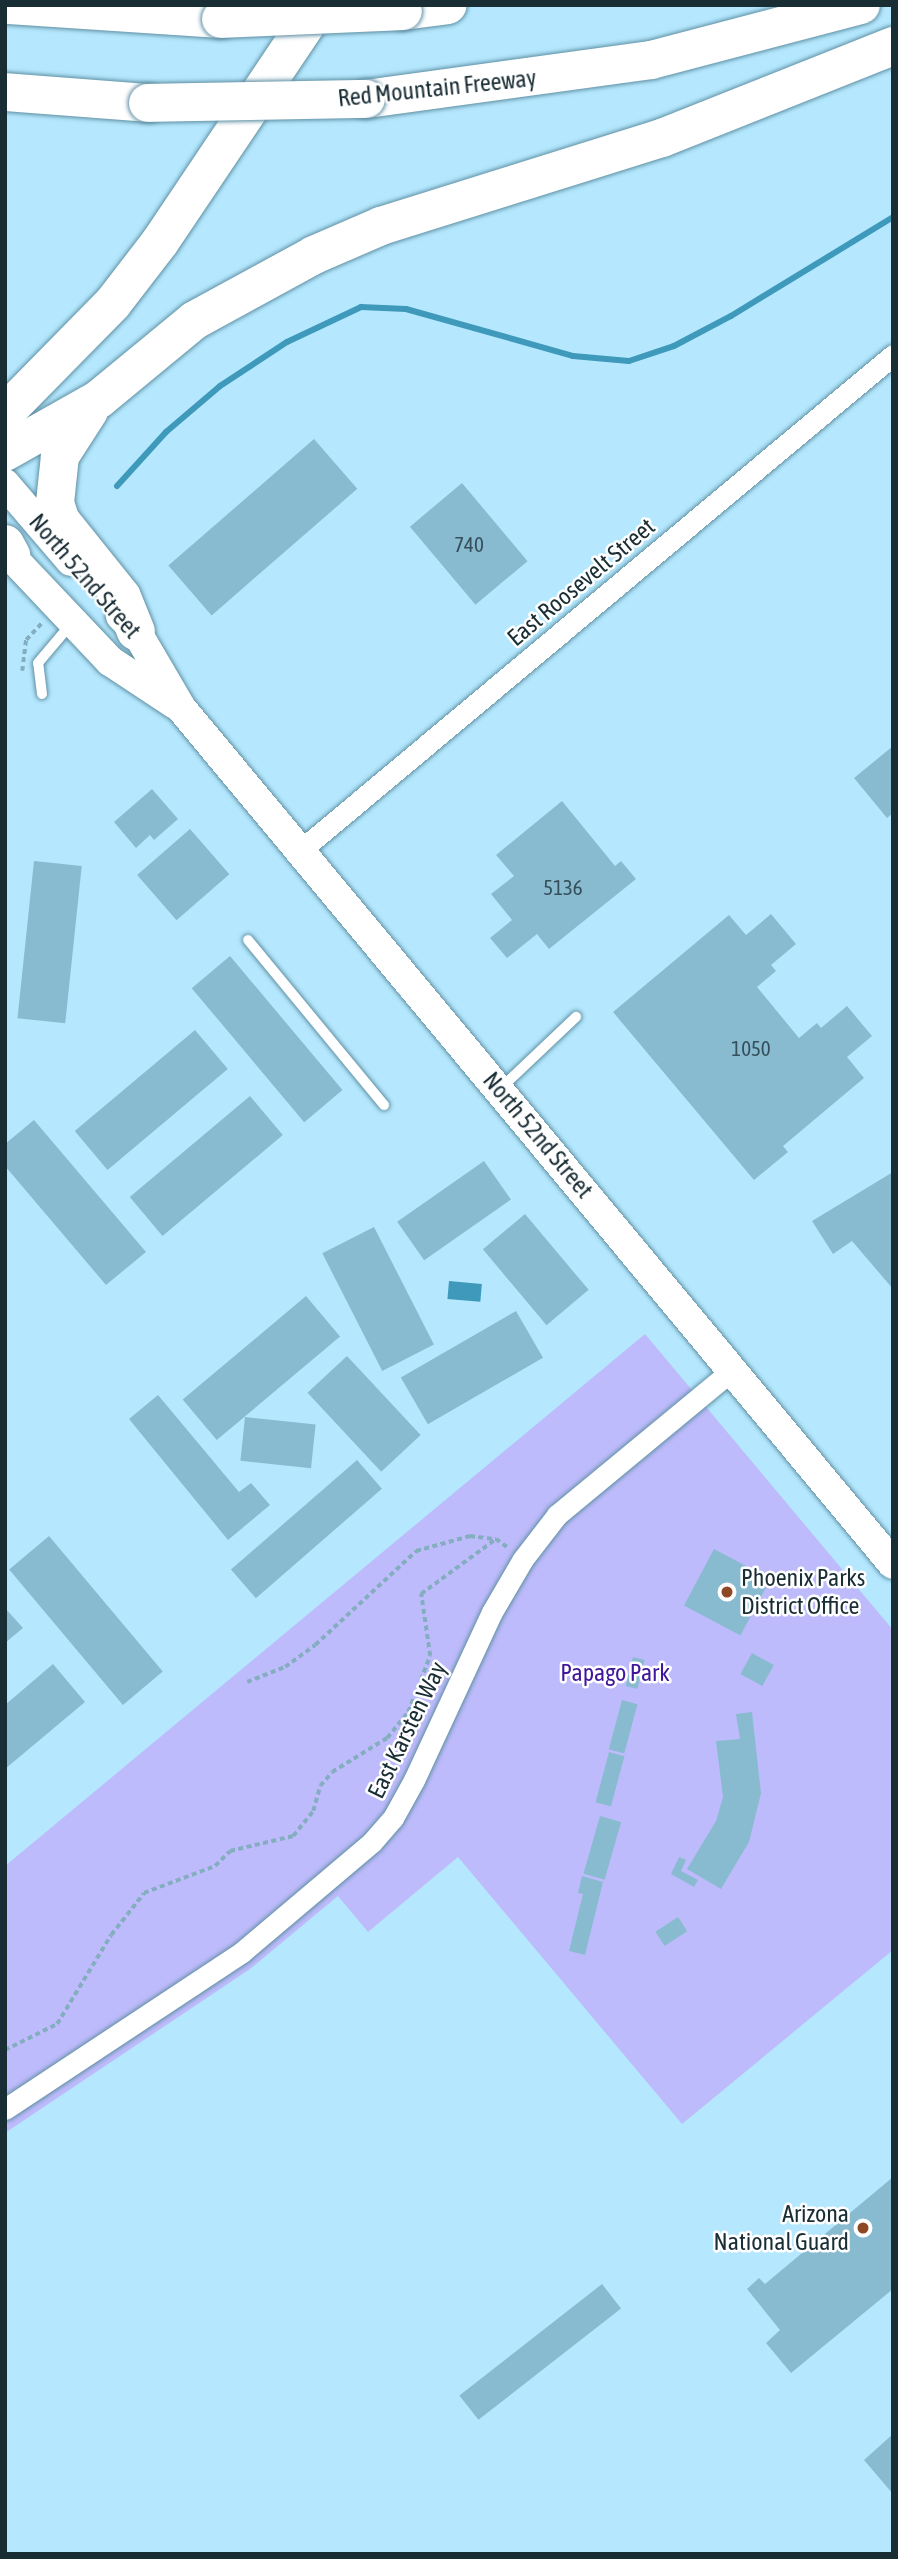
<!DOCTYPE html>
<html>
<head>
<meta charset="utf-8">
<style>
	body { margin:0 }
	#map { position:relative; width:898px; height:2559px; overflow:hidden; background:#b5e8fe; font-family:"Asap Condensed",sans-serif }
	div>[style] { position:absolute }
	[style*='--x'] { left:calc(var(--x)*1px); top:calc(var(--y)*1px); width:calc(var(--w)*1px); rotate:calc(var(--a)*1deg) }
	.green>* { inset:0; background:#bebbfc }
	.water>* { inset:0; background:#3e99ba; transform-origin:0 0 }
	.stream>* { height:6px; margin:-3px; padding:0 3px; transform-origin:3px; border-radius:3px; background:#3e99ba }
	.building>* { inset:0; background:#89bbd0; transform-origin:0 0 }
	.path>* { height:3.5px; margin-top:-1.75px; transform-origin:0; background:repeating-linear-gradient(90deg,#84aebf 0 5px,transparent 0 8.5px) }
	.roads { filter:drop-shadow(0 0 2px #6090a4) drop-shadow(0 0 2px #6090a4) }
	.lane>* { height:10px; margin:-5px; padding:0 5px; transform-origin:5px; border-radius:5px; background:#fff }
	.street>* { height:21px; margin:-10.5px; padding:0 10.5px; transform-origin:10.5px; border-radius:10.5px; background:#fff }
	.secondary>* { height:30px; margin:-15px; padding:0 15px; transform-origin:15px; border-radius:15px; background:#fff }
	.highway>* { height:38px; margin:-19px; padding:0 19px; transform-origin:19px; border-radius:19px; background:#fff }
	.bridges { filter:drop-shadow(0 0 2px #6090a4) drop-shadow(0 0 2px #6090a4) }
	.highway-bridge>* { height:38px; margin:-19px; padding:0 19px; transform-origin:19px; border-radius:19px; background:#fff }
	.dots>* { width:19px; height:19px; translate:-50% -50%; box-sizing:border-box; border:4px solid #fff; border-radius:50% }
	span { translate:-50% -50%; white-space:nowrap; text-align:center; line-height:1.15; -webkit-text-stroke:5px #fff; paint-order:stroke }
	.number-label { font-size:21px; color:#35505c }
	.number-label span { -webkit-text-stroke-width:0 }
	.street-label { font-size:24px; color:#192d35 }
	.poi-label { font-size:24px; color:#192d35 }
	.left { translate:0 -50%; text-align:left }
	.right { translate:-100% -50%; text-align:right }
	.park-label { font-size:24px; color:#40169d }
	.frame { position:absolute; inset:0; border:7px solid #192d35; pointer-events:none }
</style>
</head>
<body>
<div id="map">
	<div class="green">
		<i style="clip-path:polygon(645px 1334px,893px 1630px,893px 1950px,682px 2124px,458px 1857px,368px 1932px,338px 1896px,250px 1969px,5px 2133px,5px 1866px)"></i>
	</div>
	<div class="water">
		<i style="left:449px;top:1281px;width:33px;height:18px;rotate:5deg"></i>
	</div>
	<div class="stream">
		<i style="--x:117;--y:486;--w:73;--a:-47.8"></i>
		<i style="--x:166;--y:432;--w:71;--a:-40.4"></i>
		<i style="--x:220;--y:386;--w:80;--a:-33.3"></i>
		<i style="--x:287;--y:342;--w:82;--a:-25.3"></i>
		<i style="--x:361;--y:307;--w:45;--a:2.5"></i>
		<i style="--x:406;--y:309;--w:173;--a:15.7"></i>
		<i style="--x:573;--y:356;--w:56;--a:5.1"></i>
		<i style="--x:629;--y:361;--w:47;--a:-18.4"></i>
		<i style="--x:674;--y:346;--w:64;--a:-27.8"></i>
		<i style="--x:731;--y:316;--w:190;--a:-31.4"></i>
	</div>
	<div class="building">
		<i style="left:314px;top:439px;width:66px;height:193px;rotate:49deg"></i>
		<i style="left:462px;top:483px;width:102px;height:68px;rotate:50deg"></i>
		<i style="clip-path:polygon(893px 746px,893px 813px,887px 818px,854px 778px)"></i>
		<i style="clip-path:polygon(152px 789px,178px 819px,154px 840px,150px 835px,136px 848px,114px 822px)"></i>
		<i style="clip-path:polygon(562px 801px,615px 866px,621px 861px,636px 879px,549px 949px,537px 934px,507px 958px,490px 938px,512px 920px,491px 894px,514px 876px,496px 855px)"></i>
		<i style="left:190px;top:829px;width:60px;height:70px;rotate:49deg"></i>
		<i style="left:34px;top:861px;width:48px;height:158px;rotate:6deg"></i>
		<i style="clip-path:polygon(771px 914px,796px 944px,771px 965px,776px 971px,757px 987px,799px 1038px,817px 1023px,821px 1028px,847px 1006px,872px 1036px,847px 1057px,864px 1078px,783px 1146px,788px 1152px,754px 1180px,613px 1012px,729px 915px,746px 935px)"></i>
		<i style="left:230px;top:956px;width:175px;height:50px;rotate:50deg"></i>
		<i style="left:195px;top:1030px;width:51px;height:157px;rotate:50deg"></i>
		<i style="left:250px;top:1096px;width:51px;height:157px;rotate:50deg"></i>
		<i style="clip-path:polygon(34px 1120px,146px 1252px,106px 1285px,5px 1166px,5px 1144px)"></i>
		<i style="left:484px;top:1161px;width:47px;height:106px;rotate:55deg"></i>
		<i style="clip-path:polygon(893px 1172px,893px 1289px,852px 1241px,833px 1254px,812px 1221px)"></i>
		<i style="left:525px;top:1214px;width:99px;height:55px;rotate:50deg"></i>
		<i style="left:374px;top:1227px;width:132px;height:58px;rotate:63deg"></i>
		<i style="left:306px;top:1296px;width:53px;height:161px;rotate:50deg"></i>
		<i style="left:516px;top:1311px;width:54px;height:133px;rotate:60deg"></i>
		<i style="left:347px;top:1356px;width:108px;height:54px;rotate:47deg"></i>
		<i style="clip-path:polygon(158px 1395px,239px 1492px,251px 1483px,270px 1505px,228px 1540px,129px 1419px)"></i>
		<i style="left:245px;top:1417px;width:71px;height:44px;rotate:6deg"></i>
		<i style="left:357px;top:1460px;width:38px;height:167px;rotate:49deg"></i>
		<i style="left:49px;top:1536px;width:177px;height:52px;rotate:50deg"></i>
		<i style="left:714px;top:1549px;width:64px;height:64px;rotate:28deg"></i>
		<i style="clip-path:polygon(5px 1608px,23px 1628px,5px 1643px)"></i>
		<i style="left:752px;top:1653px;width:25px;height:24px;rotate:29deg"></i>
		<i style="left:633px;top:1657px;width:12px;height:30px;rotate:14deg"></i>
		<i style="clip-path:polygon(53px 1664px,85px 1702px,5px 1769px,5px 1705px)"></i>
		<i style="left:622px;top:1700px;width:16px;height:51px;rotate:15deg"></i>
		<i style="clip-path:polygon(752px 1712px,761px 1793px,749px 1842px,721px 1889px,687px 1869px,716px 1821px,723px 1797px,716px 1741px,740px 1739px,736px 1714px)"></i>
		<i style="left:609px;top:1752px;width:16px;height:52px;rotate:15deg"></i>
		<i style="left:600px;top:1816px;width:22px;height:60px;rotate:16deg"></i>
		<i style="clip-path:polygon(679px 1857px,686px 1860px,681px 1871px,698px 1880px,694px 1887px,671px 1874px)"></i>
		<i style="clip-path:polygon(582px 1876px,603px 1882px,585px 1955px,569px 1951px,583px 1894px,578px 1893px)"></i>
		<i style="left:678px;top:1917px;width:17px;height:27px;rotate:57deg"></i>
		<i style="clip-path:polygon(893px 2177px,893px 2289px,791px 2373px,766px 2343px,780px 2330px,747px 2289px,759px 2278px,765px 2284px)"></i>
		<i style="left:602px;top:2284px;width:31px;height:181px;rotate:52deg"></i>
		<i style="clip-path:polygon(893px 2434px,893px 2494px,864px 2460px)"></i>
	</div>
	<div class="path">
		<i style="--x:22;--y:671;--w:31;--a:-83"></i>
		<i style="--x:26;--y:640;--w:23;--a:-47"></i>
		<i style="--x:247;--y:1682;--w:41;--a:-21.5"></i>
		<i style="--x:285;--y:1667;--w:37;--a:-36"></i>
		<i style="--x:315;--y:1645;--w:138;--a:-42.9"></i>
		<i style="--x:416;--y:1551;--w:56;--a:-15.5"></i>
		<i style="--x:470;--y:1536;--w:26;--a:7"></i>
		<i style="--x:5;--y:2050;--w:58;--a:-26.6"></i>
		<i style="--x:57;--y:2024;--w:104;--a:-58.8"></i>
		<i style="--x:111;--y:1935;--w:53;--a:-51.8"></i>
		<i style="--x:144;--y:1893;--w:76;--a:-20.8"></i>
		<i style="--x:215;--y:1866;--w:21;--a:-45"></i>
		<i style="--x:230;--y:1851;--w:65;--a:-13.4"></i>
		<i style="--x:293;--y:1836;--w:32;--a:-51"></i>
		<i style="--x:313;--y:1811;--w:26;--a:-74"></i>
		<i style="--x:320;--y:1786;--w:18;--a:-49"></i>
		<i style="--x:332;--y:1772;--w:65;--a:-31.7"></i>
		<i style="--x:387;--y:1738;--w:33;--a:-51"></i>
		<i style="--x:408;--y:1712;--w:60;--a:-68.6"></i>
		<i style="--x:430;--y:1656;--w:63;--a:-98.3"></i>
		<i style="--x:421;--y:1594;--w:93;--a:-36.3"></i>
		<i style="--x:496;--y:1539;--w:14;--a:36"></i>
	</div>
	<div class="roads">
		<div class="lane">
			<i style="--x:42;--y:694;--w:31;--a:-97"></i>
			<i style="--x:38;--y:663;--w:51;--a:-49.8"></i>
			<i style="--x:248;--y:940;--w:214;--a:50.5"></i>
			<i style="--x:500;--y:1089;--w:105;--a:-43.5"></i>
		</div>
		<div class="street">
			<i style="--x:302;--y:849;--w:770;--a:-39.89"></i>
			<i style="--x:5;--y:2109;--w:284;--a:-33.5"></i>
			<i style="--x:242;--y:1952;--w:170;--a:-40.2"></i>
			<i style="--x:372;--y:1842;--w:32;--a:-49"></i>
			<i style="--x:393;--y:1818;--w:43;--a:-61.1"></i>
			<i style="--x:414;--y:1780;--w:185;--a:-65.1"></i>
			<i style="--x:492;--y:1612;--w:61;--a:-59.7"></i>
			<i style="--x:523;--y:1559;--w:56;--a:-52.3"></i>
			<i style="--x:557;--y:1515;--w:226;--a:-39.6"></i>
		</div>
		<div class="secondary">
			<i style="--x:5;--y:484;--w:101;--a:49.4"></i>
			<i style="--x:5;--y:550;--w:153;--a:46.6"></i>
			<i style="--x:110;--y:661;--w:78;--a:33.5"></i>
			<i style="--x:121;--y:616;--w:21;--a:45"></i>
			<i style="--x:136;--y:631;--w:89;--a:59.7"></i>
			<i style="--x:181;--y:708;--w:1113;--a:50.25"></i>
		</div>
		<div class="highway">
			<i style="--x:9;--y:5;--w:212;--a:3.8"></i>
			<i style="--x:403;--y:11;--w:45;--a:-7.6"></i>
			<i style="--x:5;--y:92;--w:143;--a:4.4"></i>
			<i style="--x:366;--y:99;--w:288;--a:-7.8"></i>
			<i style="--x:651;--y:60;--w:217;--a:-14.7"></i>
			<i style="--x:89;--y:411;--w:54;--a:122.8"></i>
			<i style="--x:60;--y:456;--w:47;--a:96.1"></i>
			<i style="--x:55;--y:503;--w:19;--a:72"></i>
			<i style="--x:61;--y:521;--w:97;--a:51.2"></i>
			<i style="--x:122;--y:597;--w:37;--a:68"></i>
			<i style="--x:5;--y:413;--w:154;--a:-45.5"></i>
			<i style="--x:113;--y:303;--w:77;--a:-52.4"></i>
			<i style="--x:160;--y:242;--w:285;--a:-56.1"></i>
			<i style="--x:5;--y:452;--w:108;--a:-29.4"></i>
			<i style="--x:99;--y:399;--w:124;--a:-39.5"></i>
			<i style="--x:195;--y:320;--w:136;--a:-28.6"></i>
			<i style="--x:314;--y:255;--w:73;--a:-23.4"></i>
			<i style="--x:381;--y:226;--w:294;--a:-17.4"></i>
			<i style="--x:662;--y:138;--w:249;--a:-21.7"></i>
			<i style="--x:5;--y:544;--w:13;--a:61"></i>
		</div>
	</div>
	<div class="bridges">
		<div class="highway-bridge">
			<i style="--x:221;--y:19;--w:182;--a:-2.5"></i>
			<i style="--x:148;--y:103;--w:218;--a:-1.1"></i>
		</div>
	</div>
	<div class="dots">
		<i style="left:727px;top:1592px;background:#8f4824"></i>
		<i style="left:863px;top:2228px;background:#8f4824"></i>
	</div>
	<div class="number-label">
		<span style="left:469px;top:544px">740</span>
		<span style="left:563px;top:887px">5136</span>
		<span style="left:751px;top:1048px">1050</span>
	</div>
	<div class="street-label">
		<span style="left:437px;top:88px;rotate:-6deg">Red Mountain Freeway</span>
		<span style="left:85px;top:576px;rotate:49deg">North 52nd Street</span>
		<span style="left:581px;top:582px;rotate:-40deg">East Roosevelt Street</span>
		<span style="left:538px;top:1135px;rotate:50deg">North 52nd Street</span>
		<span style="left:407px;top:1730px;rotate:-64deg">East Karsten Way</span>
	</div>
	<div class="poi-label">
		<span class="left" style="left:741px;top:1592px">Phoenix Parks<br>District Office</span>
		<span class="right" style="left:849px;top:2228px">Arizona<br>National Guard</span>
	</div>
	<div class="park-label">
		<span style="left:615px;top:1673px">Papago Park</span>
	</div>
	<div class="frame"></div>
</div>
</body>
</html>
